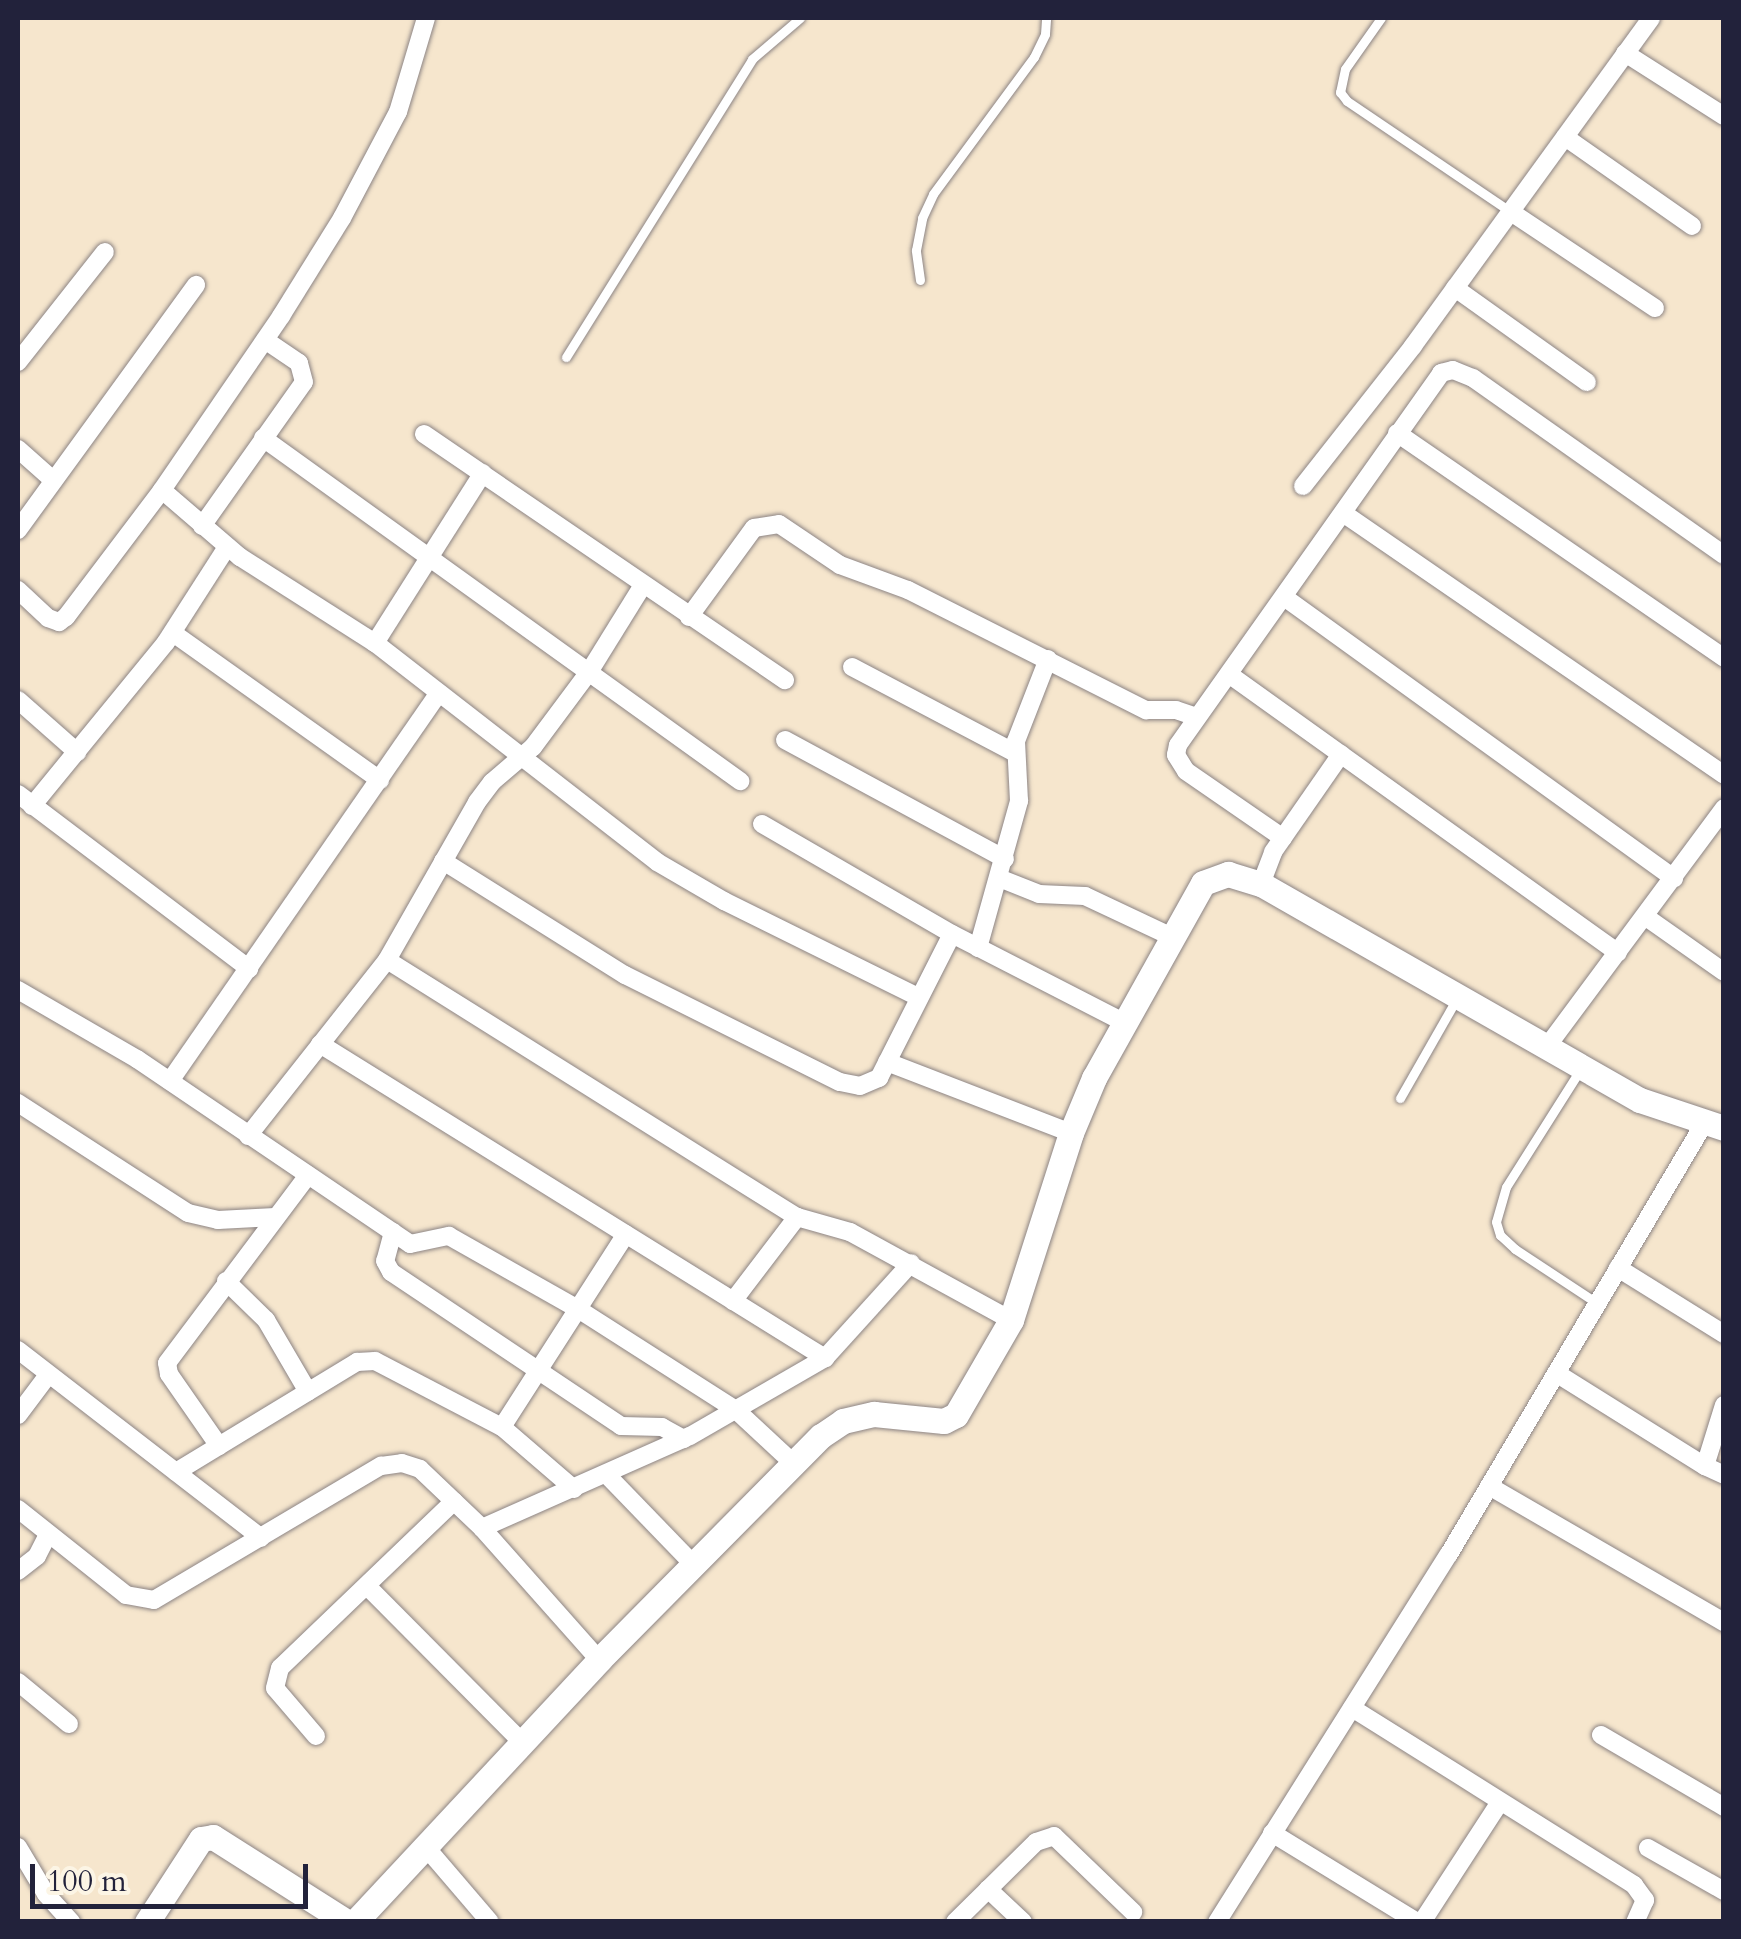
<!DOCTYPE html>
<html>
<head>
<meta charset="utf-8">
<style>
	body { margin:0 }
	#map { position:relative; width:1741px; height:1939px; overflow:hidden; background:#f6e6cd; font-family:Cardo,serif }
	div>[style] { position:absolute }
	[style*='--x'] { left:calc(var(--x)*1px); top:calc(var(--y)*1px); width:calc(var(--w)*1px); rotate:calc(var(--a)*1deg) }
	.roads { filter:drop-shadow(0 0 2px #8c8484) drop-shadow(0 0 2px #8c8484) }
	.lane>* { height:9px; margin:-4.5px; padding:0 4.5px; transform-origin:4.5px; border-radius:4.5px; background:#fff }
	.street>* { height:18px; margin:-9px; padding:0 9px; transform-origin:9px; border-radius:9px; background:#fff }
	.secondary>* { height:25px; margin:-12.5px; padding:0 12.5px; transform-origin:12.5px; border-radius:12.5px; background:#fff }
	span { translate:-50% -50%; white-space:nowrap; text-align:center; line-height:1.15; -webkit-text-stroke:8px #fcf5e5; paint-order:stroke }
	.frame { position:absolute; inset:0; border:20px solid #22223b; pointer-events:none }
	.scale { position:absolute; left:30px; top:1864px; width:278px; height:45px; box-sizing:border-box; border:5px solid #22223b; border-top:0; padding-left:12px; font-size:30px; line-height:35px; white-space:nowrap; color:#22223b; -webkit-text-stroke:8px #fcf5e5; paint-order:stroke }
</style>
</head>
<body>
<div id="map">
	<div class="roads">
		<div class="lane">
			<i style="--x:1381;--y:18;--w:62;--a:125.2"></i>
			<i style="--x:1345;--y:69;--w:24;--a:102"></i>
			<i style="--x:1340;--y:92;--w:11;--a:52"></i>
			<i style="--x:1347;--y:101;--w:198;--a:34.1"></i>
			<i style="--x:920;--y:280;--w:30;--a:-98"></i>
			<i style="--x:916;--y:250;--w:33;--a:-79"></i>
			<i style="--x:922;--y:218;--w:26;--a:-65"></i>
			<i style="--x:933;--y:194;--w:170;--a:-53.6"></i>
			<i style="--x:1034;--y:57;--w:25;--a:-64"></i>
			<i style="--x:1045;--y:34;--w:16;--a:-86"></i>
			<i style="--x:566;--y:357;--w:351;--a:-58"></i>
			<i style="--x:752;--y:59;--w:63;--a:-40.5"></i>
			<i style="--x:1580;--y:1070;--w:138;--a:122.3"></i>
			<i style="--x:1506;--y:1187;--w:36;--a:106"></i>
			<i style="--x:1496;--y:1222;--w:14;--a:73"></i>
			<i style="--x:1500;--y:1235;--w:21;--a:43"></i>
			<i style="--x:1515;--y:1249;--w:98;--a:33.4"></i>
			<i style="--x:1400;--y:1098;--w:113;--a:-60.3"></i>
		</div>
		<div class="street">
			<i style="--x:1625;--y:53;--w:117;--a:32.5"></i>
			<i style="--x:1565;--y:137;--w:155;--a:35"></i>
			<i style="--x:1511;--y:212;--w:173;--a:33.7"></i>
			<i style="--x:1455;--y:288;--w:162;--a:35.5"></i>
			<i style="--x:18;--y:362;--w:140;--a:-51.7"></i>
			<i style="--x:1397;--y:433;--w:397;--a:34.5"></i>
			<i style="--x:424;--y:434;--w:437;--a:34.3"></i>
			<i style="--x:263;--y:438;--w:588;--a:35.72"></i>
			<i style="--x:18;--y:449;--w:47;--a:41.5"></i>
			<i style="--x:1303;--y:486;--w:178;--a:-51.8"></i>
			<i style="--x:1413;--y:346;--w:405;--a:-54"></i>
			<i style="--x:162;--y:490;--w:103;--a:40.7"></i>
			<i style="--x:240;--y:557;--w:160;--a:32.5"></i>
			<i style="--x:375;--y:643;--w:357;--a:37.8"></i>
			<i style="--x:657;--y:862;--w:78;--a:30.2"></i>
			<i style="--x:724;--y:901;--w:216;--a:26.3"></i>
			<i style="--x:1343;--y:513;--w:462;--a:34.5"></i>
			<i style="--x:202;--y:526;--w:176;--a:-54.7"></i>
			<i style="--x:304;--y:382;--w:20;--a:-105"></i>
			<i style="--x:299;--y:363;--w:41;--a:-145.9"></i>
			<i style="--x:18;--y:530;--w:303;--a:-54"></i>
			<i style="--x:18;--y:590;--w:41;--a:43"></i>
			<i style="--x:48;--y:618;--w:12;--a:20"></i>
			<i style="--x:59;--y:622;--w:9;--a:-36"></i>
			<i style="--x:66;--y:617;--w:159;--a:-52.9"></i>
			<i style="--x:162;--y:490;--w:211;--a:-55.6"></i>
			<i style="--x:281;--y:316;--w:115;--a:-58.1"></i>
			<i style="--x:342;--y:218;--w:120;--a:-62.2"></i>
			<i style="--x:398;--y:112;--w:98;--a:-73.4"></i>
			<i style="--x:1284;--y:597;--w:481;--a:35.8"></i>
			<i style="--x:689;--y:617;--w:110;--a:-53.9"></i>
			<i style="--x:754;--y:528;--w:25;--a:-9"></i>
			<i style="--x:779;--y:524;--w:73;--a:33.9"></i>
			<i style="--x:840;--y:565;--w:72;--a:20.2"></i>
			<i style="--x:908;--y:590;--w:267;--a:26.8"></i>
			<i style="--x:1146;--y:710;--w:30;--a:0"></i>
			<i style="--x:1176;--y:710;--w:21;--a:19"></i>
			<i style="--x:173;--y:633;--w:254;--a:35.4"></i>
			<i style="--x:375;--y:643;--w:201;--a:-57.6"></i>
			<i style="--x:852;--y:667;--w:184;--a:27.8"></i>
			<i style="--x:1230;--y:675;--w:477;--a:35.6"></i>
			<i style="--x:18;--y:700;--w:79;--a:41.4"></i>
			<i style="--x:785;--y:740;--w:250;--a:28.4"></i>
			<i style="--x:18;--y:794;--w:290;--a:37.1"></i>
			<i style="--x:32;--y:806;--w:212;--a:-50.7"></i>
			<i style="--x:166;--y:642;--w:113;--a:-57.3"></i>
			<i style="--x:762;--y:824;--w:220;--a:30.1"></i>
			<i style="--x:952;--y:934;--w:197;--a:27.2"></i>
			<i style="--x:1283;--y:838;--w:118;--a:-145.4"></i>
			<i style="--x:1186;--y:771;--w:19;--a:-122"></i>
			<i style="--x:1176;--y:755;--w:10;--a:-79"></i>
			<i style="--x:1178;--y:745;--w:456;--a:-54.7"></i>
			<i style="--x:1441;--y:373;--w:12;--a:-14"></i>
			<i style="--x:1453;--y:370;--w:22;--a:22"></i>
			<i style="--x:1473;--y:378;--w:307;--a:35.2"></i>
			<i style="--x:443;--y:861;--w:215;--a:32.1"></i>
			<i style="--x:625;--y:975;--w:240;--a:26.5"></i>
			<i style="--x:840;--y:1082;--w:20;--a:11"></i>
			<i style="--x:860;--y:1086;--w:21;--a:-23"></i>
			<i style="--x:879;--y:1078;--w:161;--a:-63.1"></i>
			<i style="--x:999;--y:878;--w:43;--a:21.8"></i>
			<i style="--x:1039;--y:894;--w:46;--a:2.5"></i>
			<i style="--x:1085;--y:896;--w:96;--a:25.2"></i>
			<i style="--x:1261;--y:884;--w:34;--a:-69"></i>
			<i style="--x:1273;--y:852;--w:119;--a:-55.2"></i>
			<i style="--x:1646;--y:917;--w:95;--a:35.2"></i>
			<i style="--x:978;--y:948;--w:153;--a:-74.4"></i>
			<i style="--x:1019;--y:801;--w:60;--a:-92.9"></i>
			<i style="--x:1016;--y:741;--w:88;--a:-68.7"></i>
			<i style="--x:387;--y:960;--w:182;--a:-60.3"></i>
			<i style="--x:477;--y:802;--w:25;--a:-53"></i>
			<i style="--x:492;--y:782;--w:54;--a:-40.5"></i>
			<i style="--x:533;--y:747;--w:94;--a:-53.3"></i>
			<i style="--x:589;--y:672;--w:102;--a:-58.2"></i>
			<i style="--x:18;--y:990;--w:138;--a:30.1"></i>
			<i style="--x:137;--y:1059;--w:330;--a:34.1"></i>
			<i style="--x:410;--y:1244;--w:40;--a:-12"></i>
			<i style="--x:449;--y:1236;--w:148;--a:29.5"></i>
			<i style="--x:578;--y:1309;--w:188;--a:32.6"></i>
			<i style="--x:736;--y:1410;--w:76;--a:42.9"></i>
			<i style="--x:320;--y:1044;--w:595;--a:31.87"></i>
			<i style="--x:1546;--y:1048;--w:299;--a:-53.4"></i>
			<i style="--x:887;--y:1062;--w:197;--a:21.1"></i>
			<i style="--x:170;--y:1081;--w:472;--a:-55.3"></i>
			<i style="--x:18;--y:1103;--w:202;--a:32.9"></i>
			<i style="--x:188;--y:1213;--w:31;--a:13"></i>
			<i style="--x:218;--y:1220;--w:57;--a:-3"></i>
			<i style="--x:248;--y:1136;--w:224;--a:-51.7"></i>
			<i style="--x:387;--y:960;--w:484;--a:32.1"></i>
			<i style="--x:797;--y:1217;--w:55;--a:15.8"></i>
			<i style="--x:850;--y:1232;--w:183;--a:28.7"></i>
			<i style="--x:393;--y:1232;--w:30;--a:105"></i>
			<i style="--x:385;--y:1261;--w:13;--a:61"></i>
			<i style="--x:391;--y:1272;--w:277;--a:33.8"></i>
			<i style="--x:621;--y:1426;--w:41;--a:1.4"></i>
			<i style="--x:662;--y:1427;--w:25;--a:29"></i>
			<i style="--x:1618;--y:1268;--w:125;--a:31.9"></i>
			<i style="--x:226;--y:1281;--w:56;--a:44.3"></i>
			<i style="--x:266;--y:1320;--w:83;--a:59.7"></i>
			<i style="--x:733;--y:1301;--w:106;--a:-52.7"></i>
			<i style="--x:18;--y:1350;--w:307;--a:37.7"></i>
			<i style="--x:1556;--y:1373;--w:176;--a:32"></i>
			<i style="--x:1724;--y:1405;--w:64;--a:107.3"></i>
			<i style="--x:1705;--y:1466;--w:21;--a:25"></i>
			<i style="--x:18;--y:1415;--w:50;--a:-53.1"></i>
			<i style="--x:502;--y:1427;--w:229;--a:-57.3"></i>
			<i style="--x:219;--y:1446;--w:88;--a:-124.8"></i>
			<i style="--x:169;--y:1374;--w:11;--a:-100"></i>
			<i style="--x:167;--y:1363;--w:235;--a:-53.1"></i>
			<i style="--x:176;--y:1472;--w:212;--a:-31.3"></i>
			<i style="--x:357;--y:1362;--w:18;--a:-3"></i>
			<i style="--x:375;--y:1361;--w:143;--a:27.5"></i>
			<i style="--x:502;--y:1427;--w:95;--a:40.7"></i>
			<i style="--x:606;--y:1474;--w:127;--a:46"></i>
			<i style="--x:1489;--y:1486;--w:272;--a:30.1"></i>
			<i style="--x:18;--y:1509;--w:138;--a:38.5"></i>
			<i style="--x:126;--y:1595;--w:28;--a:10"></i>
			<i style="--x:154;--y:1600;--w:264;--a:-30.6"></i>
			<i style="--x:381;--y:1466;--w:21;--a:-8"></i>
			<i style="--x:402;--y:1463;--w:19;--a:18"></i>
			<i style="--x:420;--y:1469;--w:86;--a:43.6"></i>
			<i style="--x:482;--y:1528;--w:176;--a:48.4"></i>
			<i style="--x:482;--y:1528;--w:227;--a:-23.9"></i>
			<i style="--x:690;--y:1436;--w:156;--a:-30"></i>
			<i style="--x:825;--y:1358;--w:128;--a:-47.8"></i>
			<i style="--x:18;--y:1571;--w:24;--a:-38"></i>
			<i style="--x:37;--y:1556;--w:25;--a:-63"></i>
			<i style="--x:368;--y:1587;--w:218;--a:45.2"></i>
			<i style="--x:18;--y:1682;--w:66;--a:39.5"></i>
			<i style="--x:1352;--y:1708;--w:333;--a:32.1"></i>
			<i style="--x:1634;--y:1885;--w:19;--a:54"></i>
			<i style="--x:1645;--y:1900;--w:24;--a:114"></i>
			<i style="--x:1601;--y:1735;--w:143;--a:30.3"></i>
			<i style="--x:316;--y:1736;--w:63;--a:-130.5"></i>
			<i style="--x:275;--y:1688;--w:21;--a:-76"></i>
			<i style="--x:280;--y:1668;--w:241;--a:-43.8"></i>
			<i style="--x:1272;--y:1833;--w:170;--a:31.5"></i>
			<i style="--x:424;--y:1845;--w:101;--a:49.4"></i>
			<i style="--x:18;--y:1847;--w:55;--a:59.2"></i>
			<i style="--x:46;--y:1894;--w:38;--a:48"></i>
			<i style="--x:1648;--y:1848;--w:87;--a:29.5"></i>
			<i style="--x:988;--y:1889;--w:48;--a:43.3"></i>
			<i style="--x:955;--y:1922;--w:114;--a:-44.6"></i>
			<i style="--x:1036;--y:1842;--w:19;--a:-18"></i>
			<i style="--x:1054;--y:1836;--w:110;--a:43.9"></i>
			<i style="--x:1217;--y:1922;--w:435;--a:-57.8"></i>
			<i style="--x:1449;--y:1554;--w:502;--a:-59.35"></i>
			<i style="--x:1422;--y:1922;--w:143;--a:-57"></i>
		</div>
		<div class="secondary">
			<i style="--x:147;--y:1922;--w:99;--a:-57"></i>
			<i style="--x:201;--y:1839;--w:12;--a:-9"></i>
			<i style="--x:213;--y:1837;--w:159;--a:32.4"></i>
			<i style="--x:355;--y:1922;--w:358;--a:-47"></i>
			<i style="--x:599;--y:1660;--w:315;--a:-45.3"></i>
			<i style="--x:821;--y:1436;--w:27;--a:-34"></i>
			<i style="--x:843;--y:1421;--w:32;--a:-13"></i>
			<i style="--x:874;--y:1414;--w:70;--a:5.7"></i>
			<i style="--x:944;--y:1421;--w:13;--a:-27"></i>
			<i style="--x:956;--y:1415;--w:110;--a:-59.9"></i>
			<i style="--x:1011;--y:1320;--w:196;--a:-72.2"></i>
			<i style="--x:1071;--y:1133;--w:60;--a:-67.3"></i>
			<i style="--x:1094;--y:1078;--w:223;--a:-60.8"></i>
			<i style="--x:1203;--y:883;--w:27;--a:-20"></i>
			<i style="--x:1228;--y:874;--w:34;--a:17"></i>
			<i style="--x:1261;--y:884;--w:436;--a:29.7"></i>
			<i style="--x:1640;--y:1100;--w:89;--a:18.4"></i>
		</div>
	</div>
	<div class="frame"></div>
	<div class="scale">100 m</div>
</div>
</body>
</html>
